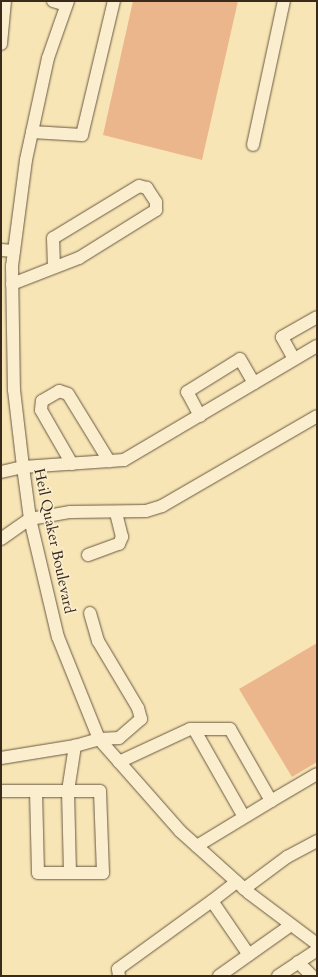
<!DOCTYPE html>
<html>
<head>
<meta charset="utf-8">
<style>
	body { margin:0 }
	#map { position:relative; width:318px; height:977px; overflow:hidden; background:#f8e5b5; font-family:Cardo,serif }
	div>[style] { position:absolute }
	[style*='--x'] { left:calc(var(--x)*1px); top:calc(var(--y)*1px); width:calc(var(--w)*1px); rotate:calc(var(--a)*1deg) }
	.building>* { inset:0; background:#ecb68d }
	.roads { filter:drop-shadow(0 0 1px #695942) drop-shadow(0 0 1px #695942) }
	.minor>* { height:12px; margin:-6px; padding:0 6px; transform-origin:6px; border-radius:6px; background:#faeecf }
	span { translate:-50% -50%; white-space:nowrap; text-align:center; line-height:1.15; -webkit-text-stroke:3.5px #faeecf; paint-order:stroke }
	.street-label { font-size:15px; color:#392a1b }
	.frame { position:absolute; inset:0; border:2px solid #392a1b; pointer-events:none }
</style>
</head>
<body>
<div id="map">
	<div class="building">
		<i style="clip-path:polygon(133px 1px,238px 1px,202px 160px,103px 135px)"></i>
		<i style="clip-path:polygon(317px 643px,317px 762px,292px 777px,239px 689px)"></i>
	</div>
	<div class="roads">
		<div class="minor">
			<i style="--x:53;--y:1;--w:14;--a:17"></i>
			<i style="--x:68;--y:1;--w:60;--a:109.3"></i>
			<i style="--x:48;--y:58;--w:104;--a:102.2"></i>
			<i style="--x:26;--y:160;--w:107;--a:97.5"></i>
			<i style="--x:12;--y:266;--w:124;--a:89.1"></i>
			<i style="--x:14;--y:390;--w:78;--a:83.3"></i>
			<i style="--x:23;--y:467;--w:52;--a:82.3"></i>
			<i style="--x:30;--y:519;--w:121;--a:76.7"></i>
			<i style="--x:58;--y:637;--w:110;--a:68.1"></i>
			<i style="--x:99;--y:739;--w:123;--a:48.6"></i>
			<i style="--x:180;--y:831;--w:93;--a:41.9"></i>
			<i style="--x:249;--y:893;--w:85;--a:36.9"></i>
			<i style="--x:1;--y:44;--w:43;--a:-84.7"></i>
			<i style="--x:32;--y:132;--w:50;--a:3.4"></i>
			<i style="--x:82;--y:135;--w:138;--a:-76.6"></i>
			<i style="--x:253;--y:145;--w:147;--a:-77.9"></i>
			<i style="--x:1;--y:250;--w:13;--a:4"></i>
			<i style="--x:12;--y:284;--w:72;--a:-21.2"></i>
			<i style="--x:79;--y:258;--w:91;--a:-31.9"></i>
			<i style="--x:156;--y:210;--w:8;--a:-90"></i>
			<i style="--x:156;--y:202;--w:17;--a:-123"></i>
			<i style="--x:147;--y:188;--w:8;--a:-166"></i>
			<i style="--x:139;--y:186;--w:100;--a:148.8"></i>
			<i style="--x:53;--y:238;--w:28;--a:88"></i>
			<i style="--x:294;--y:359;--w:25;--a:-119"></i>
			<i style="--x:282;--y:337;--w:40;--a:-29.7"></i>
			<i style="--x:200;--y:416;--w:27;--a:-118"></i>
			<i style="--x:187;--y:392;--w:62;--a:-31.9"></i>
			<i style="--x:240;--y:359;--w:28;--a:60"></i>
			<i style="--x:72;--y:464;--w:62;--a:-119.9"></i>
			<i style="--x:41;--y:410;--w:9;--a:-84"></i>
			<i style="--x:42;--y:401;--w:20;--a:-30"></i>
			<i style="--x:59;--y:391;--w:9;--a:18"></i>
			<i style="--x:68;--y:394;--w:79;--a:58.5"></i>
			<i style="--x:1;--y:472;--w:23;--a:-13"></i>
			<i style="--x:23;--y:467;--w:101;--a:-4"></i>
			<i style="--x:124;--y:460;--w:224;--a:-30.6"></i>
			<i style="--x:1;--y:539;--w:35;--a:-35"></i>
			<i style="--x:30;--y:519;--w:41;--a:-9.9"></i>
			<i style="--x:70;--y:512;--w:76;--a:-0.8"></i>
			<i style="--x:146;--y:511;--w:17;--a:-17"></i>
			<i style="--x:162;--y:506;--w:179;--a:-30.1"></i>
			<i style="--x:88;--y:555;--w:33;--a:-20"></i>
			<i style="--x:119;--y:544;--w:8;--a:-67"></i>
			<i style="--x:122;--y:537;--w:25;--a:-104"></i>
			<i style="--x:194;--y:729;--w:101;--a:60.4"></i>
			<i style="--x:1;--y:758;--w:75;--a:-9.2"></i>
			<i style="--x:75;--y:746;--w:25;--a:-16"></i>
			<i style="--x:99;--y:739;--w:20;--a:-3"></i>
			<i style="--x:119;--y:738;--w:29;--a:-41"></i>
			<i style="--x:141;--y:719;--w:11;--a:-105"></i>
			<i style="--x:138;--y:708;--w:78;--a:-120.8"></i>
			<i style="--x:98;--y:641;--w:29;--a:-106"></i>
			<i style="--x:119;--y:762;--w:78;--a:-24.9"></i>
			<i style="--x:190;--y:729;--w:40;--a:0"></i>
			<i style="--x:230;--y:729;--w:83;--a:60.3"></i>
			<i style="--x:271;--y:801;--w:87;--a:148.7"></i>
			<i style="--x:1;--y:791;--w:67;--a:0"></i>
			<i style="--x:68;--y:791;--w:46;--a:-81.2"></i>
			<i style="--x:36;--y:791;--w:82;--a:88.6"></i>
			<i style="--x:38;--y:873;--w:65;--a:0"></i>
			<i style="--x:103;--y:873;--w:82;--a:-92.1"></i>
			<i style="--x:100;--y:791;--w:32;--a:180"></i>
			<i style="--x:68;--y:791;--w:82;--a:88.6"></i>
			<i style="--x:271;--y:801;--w:53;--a:-30.4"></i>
			<i style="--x:244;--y:889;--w:54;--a:-36.7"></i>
			<i style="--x:287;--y:857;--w:34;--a:-28"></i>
			<i style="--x:212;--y:901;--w:65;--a:55.6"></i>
			<i style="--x:298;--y:962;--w:20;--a:45"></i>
			<i style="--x:119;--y:976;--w:7;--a:-98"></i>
			<i style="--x:118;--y:969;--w:116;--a:-35.9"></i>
			<i style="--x:212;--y:901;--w:31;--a:-38"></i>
			<i style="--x:219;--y:976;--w:88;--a:-35.3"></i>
			<i style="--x:278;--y:976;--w:47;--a:-33.7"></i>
		</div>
	</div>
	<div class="street-label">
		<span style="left:54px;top:541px;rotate:78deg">Heil Quaker Boulevard</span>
	</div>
	<div class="frame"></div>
</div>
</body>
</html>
